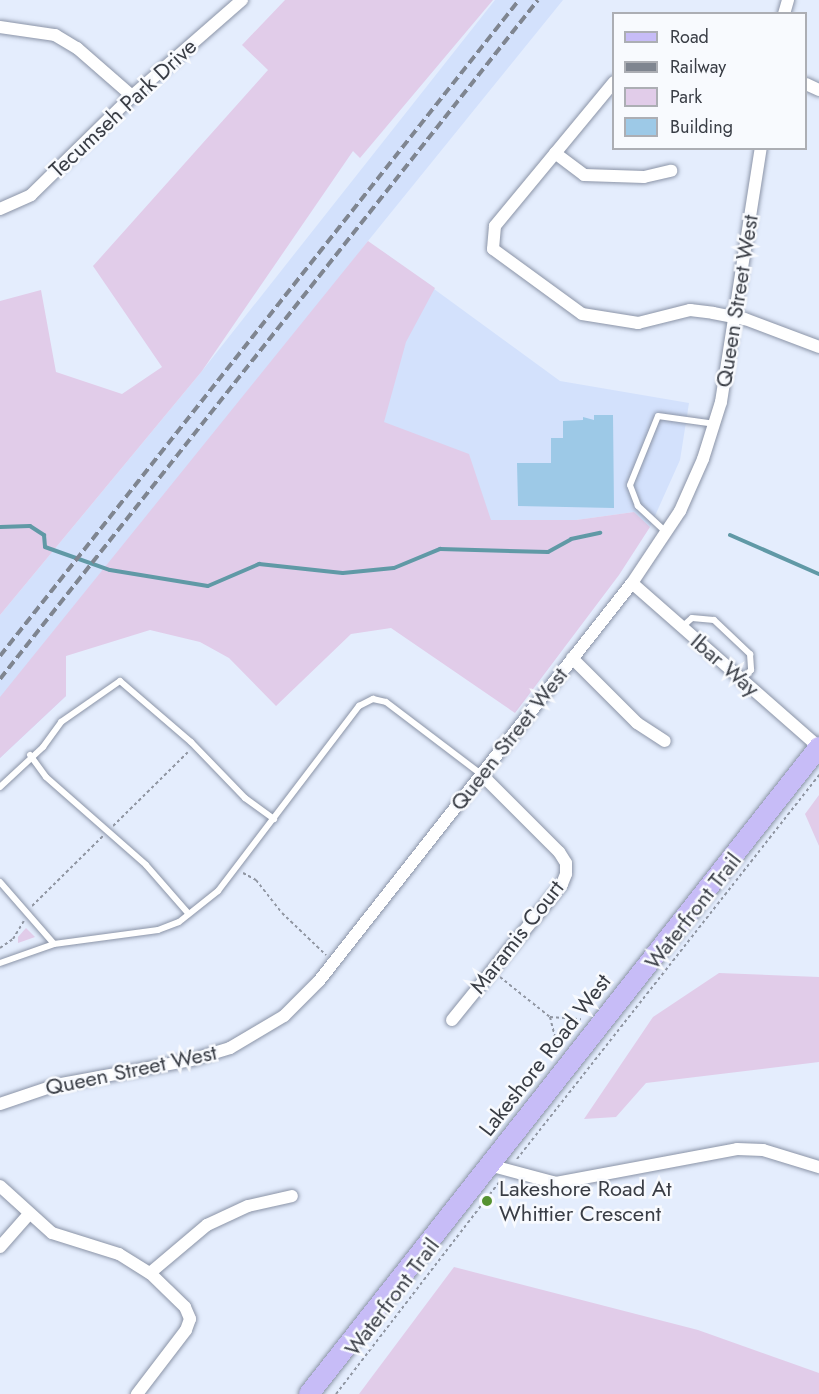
<!DOCTYPE html>
<html>
<head>
<meta charset="utf-8">
<style>
	body { margin:0 }
	#map { position:relative; width:819px; height:1394px; overflow:hidden; background:#e4edfd; font-family:Jost,sans-serif }
	div>[style] { position:absolute }
	[style*='--x'] { left:calc(var(--x)*1px); top:calc(var(--y)*1px); width:calc(var(--w)*1px); rotate:calc(var(--a)*1deg) }
	.built>* { inset:0; background:#d3e1fc }
	.green>* { inset:0; background:#e1cce9 }
	.stream>* { height:4px; margin:-2px; padding:0 2px; transform-origin:2px; border-radius:2px; background:#6099a6 }
	.building>* { inset:0; background:#9dc9e7 }
	.path>* { height:2px; margin-top:-1px; transform-origin:0; background:repeating-linear-gradient(90deg,#9096a2 0 3px,transparent 0 6px) }
	.roads { filter:drop-shadow(0 0 2px #8b94a7) drop-shadow(0 0 2px #8b94a7) }
	.lane>* { height:6px; margin:-3px; padding:0 3px; transform-origin:3px; border-radius:3px; background:#fff }
	.street>* { height:12px; margin:-6px; padding:0 6px; transform-origin:6px; border-radius:6px; background:#fff }
	.primary>* { height:20px; margin:-10px; padding:0 10px; transform-origin:10px; border-radius:10px; background:#c7bcf7 }
	.rail>* { height:4px; margin-top:-2px; transform-origin:0; background:repeating-linear-gradient(90deg,#7f8590 0 9px,transparent 0 13.5px) }
	.dots>* { width:16px; height:16px; translate:-50% -50%; box-sizing:border-box; border:3px solid #f8fafe; border-radius:50% }
	span { translate:-50% -50%; white-space:nowrap; text-align:center; line-height:1.15; -webkit-text-stroke:5px #f8fafe; paint-order:stroke }
	.street-label { font-size:22px; color:#393d45 }
	.poi-label { font-size:22px; color:#393d45 }
	.left { translate:0 -50%; text-align:left }
	.legend { position:absolute; left:612px; top:12px; width:195px; height:138px; box-sizing:border-box; background:#f8fafe; border:2px solid #acaeb4; margin:0; padding:8px 10px; list-style:none; font-size:18px; color:#393d45 }
	.legend li { display:flex; align-items:center; gap:12px; height:30px }
	.legend b { width:30px; border:2px solid #acaeb4 }
</style>
</head>
<body>
<div id="map">
	<div class="built">
		<i style="clip-path:polygon(495px 0,563px 0,368px 241px,192px 469px,66px 656px,66px 696px,0 758px,0 615px,202px 371px)"></i>
		<i style="clip-path:polygon(382px 251px,560px 381px,689px 403px,680px 460px,650px 527px,634px 512px,576px 520px,508px 522px,416px 512px,325px 333px)"></i>
	</div>
	<div class="green">
		<i style="clip-path:polygon(285px 0,493px 0,360px 158px,353px 151px,202px 371px,0 615px,0 301px,41px 290px,56px 372px,122px 394px,162px 367px,93px 266px,268px 70px,242px 45px)"></i>
		<i style="clip-path:polygon(368px 241px,435px 288px,406px 342px,384px 422px,469px 454px,491px 520px,576px 520px,634px 512px,650px 527px,619px 575px,515px 713px,391px 628px,351px 634px,276px 706px,229px 658px,200px 642px,150px 630px,66px 656px,66px 696px,0 758px,0 697px)"></i>
		<i style="clip-path:polygon(819px 795px,819px 846px,805px 814px)"></i>
		<i style="clip-path:polygon(26px 928px,35px 937px,18px 943px,18px 937px)"></i>
		<i style="clip-path:polygon(719px 973px,819px 977px,819px 1062px,646px 1083px,616px 1117px,584px 1119px,653px 1017px)"></i>
		<i style="clip-path:polygon(454px 1267px,698px 1330px,819px 1373px,819px 1394px,359px 1394px)"></i>
	</div>
	<div class="stream">
		<i style="--x:0;--y:527;--w:30;--a:-2"></i>
		<i style="--x:30;--y:526;--w:17;--a:33"></i>
		<i style="--x:44;--y:535;--w:12;--a:85"></i>
		<i style="--x:45;--y:547;--w:69;--a:19.5"></i>
		<i style="--x:110;--y:570;--w:99;--a:9.3"></i>
		<i style="--x:208;--y:586;--w:56;--a:-23.3"></i>
		<i style="--x:259;--y:564;--w:84;--a:6.1"></i>
		<i style="--x:343;--y:573;--w:51;--a:-5.6"></i>
		<i style="--x:394;--y:568;--w:50;--a:-22.4"></i>
		<i style="--x:440;--y:549;--w:108;--a:1.6"></i>
		<i style="--x:548;--y:552;--w:26;--a:-29"></i>
		<i style="--x:571;--y:539;--w:30;--a:-12"></i>
		<i style="--x:730;--y:535;--w:97;--a:23.7"></i>
	</div>
	<div class="building">
		<i style="clip-path:polygon(594px 415px,613px 415px,614px 508px,518px 506px,517px 463px,551px 463px,551px 438px,563px 438px,563px 421px,583px 420px,583px 417px,594px 420px)"></i>
	</div>
	<div class="path">
		<i style="--x:113;--y:826;--w:105;--a:-44.6"></i>
		<i style="--x:243;--y:873;--w:15;--a:28"></i>
		<i style="--x:256;--y:880;--w:42;--a:51.8"></i>
		<i style="--x:282;--y:913;--w:61;--a:43.7"></i>
		<i style="--x:32;--y:906;--w:100;--a:-44.6"></i>
		<i style="--x:0;--y:948;--w:16;--a:-35"></i>
		<i style="--x:13;--y:939;--w:21;--a:-59"></i>
		<i style="--x:500;--y:977;--w:64;--a:38.7"></i>
		<i style="--x:550;--y:1017;--w:31;--a:4"></i>
		<i style="--x:550;--y:1017;--w:32;--a:76"></i>
		<i style="--x:517;--y:1159;--w:489;--a:-51.8"></i>
		<i style="--x:336;--y:1394;--w:269;--a:-52.4"></i>
	</div>
	<div class="roads">
		<div class="lane">
			<i style="--x:667;--y:533;--w:40;--a:-137"></i>
			<i style="--x:638;--y:506;--w:22;--a:-111"></i>
			<i style="--x:630;--y:485;--w:74;--a:-67.9"></i>
			<i style="--x:658;--y:416;--w:58;--a:8"></i>
			<i style="--x:682;--y:627;--w:13;--a:-42"></i>
			<i style="--x:692;--y:618;--w:22;--a:5"></i>
			<i style="--x:714;--y:620;--w:50;--a:43.4"></i>
			<i style="--x:750;--y:654;--w:16;--a:86"></i>
			<i style="--x:751;--y:670;--w:13;--a:132"></i>
			<i style="--x:30;--y:755;--w:27;--a:54"></i>
			<i style="--x:46;--y:777;--w:133;--a:41.3"></i>
			<i style="--x:146;--y:865;--w:64;--a:48.8"></i>
			<i style="--x:0;--y:787;--w:59;--a:-42.9"></i>
			<i style="--x:43;--y:747;--w:31;--a:-54"></i>
			<i style="--x:61;--y:722;--w:72;--a:-34.8"></i>
			<i style="--x:120;--y:681;--w:94;--a:40.7"></i>
			<i style="--x:191;--y:742;--w:78;--a:46"></i>
			<i style="--x:245;--y:798;--w:36;--a:36"></i>
			<i style="--x:0;--y:882;--w:82;--a:48.9"></i>
			<i style="--x:0;--y:963;--w:57;--a:-19.4"></i>
			<i style="--x:54;--y:944;--w:105;--a:-7.7"></i>
			<i style="--x:158;--y:930;--w:22;--a:-21"></i>
			<i style="--x:179;--y:922;--w:50;--a:-38.5"></i>
			<i style="--x:218;--y:891;--w:233;--a:-52.7"></i>
			<i style="--x:359;--y:706;--w:16;--a:-27"></i>
			<i style="--x:373;--y:699;--w:13;--a:13"></i>
			<i style="--x:386;--y:702;--w:119;--a:37.2"></i>
		</div>
		<div class="street">
			<i style="--x:784;--y:14;--w:15;--a:-74"></i>
			<i style="--x:0;--y:27;--w:56;--a:8.3"></i>
			<i style="--x:55;--y:35;--w:26;--a:31"></i>
			<i style="--x:77;--y:48;--w:73;--a:41.1"></i>
			<i style="--x:614;--y:82;--w:187;--a:129.6"></i>
			<i style="--x:495;--y:226;--w:23;--a:95"></i>
			<i style="--x:493;--y:249;--w:110;--a:36.1"></i>
			<i style="--x:582;--y:314;--w:57;--a:9.1"></i>
			<i style="--x:638;--y:323;--w:54;--a:-14"></i>
			<i style="--x:690;--y:310;--w:23;--a:7"></i>
			<i style="--x:713;--y:313;--w:33;--a:11"></i>
			<i style="--x:745;--y:319;--w:79;--a:20.7"></i>
			<i style="--x:806;--y:84;--w:14;--a:25"></i>
			<i style="--x:555;--y:153;--w:36;--a:37"></i>
			<i style="--x:584;--y:175;--w:60;--a:1.9"></i>
			<i style="--x:644;--y:177;--w:28;--a:-13"></i>
			<i style="--x:0;--y:209;--w:34;--a:-24"></i>
			<i style="--x:31;--y:195;--w:141;--a:-44.4"></i>
			<i style="--x:132;--y:96;--w:146;--a:-41.1"></i>
			<i style="--x:632;--y:583;--w:249;--a:41.3"></i>
			<i style="--x:572;--y:658;--w:92;--a:45"></i>
			<i style="--x:637;--y:723;--w:33;--a:33"></i>
			<i style="--x:452;--y:1020;--w:175;--a:-51"></i>
			<i style="--x:562;--y:884;--w:11;--a:-68"></i>
			<i style="--x:566;--y:874;--w:11;--a:-90"></i>
			<i style="--x:566;--y:863;--w:13;--a:-122"></i>
			<i style="--x:559;--y:852;--w:110;--a:-135"></i>
			<i style="--x:0;--y:1104;--w:59;--a:-18.7"></i>
			<i style="--x:56;--y:1085;--w:137;--a:-10.5"></i>
			<i style="--x:191;--y:1060;--w:41;--a:-17.1"></i>
			<i style="--x:230;--y:1048;--w:63;--a:-30.7"></i>
			<i style="--x:284;--y:1016;--w:49;--a:-45"></i>
			<i style="--x:319;--y:981;--w:506;--a:-51.82"></i>
			<i style="--x:632;--y:583;--w:87;--a:-56.3"></i>
			<i style="--x:680;--y:511;--w:57;--a:-66.1"></i>
			<i style="--x:703;--y:459;--w:60;--a:-72.5"></i>
			<i style="--x:721;--y:402;--w:257;--a:-81.1"></i>
			<i style="--x:489;--y:1165;--w:69;--a:15"></i>
			<i style="--x:556;--y:1183;--w:184;--a:-10.6"></i>
			<i style="--x:737;--y:1149;--w:26;--a:2"></i>
			<i style="--x:763;--y:1150;--w:59;--a:16.9"></i>
			<i style="--x:0;--y:1186;--w:70;--a:42.1"></i>
			<i style="--x:52;--y:1233;--w:70;--a:17.4"></i>
			<i style="--x:119;--y:1254;--w:36;--a:32"></i>
			<i style="--x:150;--y:1273;--w:49;--a:44.2"></i>
			<i style="--x:185;--y:1307;--w:13;--a:67"></i>
			<i style="--x:190;--y:1319;--w:12;--a:110"></i>
			<i style="--x:186;--y:1330;--w:81;--a:127.4"></i>
			<i style="--x:0;--y:1247;--w:44;--a:-48.7"></i>
			<i style="--x:150;--y:1273;--w:75;--a:-40.1"></i>
			<i style="--x:207;--y:1225;--w:45;--a:-24.9"></i>
			<i style="--x:248;--y:1206;--w:45;--a:-12.8"></i>
		</div>
		<div class="primary">
			<i style="--x:309;--y:1394;--w:824;--a:-51.75"></i>
		</div>
	</div>
	<div class="rail">
		<i style="--x:0;--y:656;--w:836;--a:-51.65"></i>
		<i style="--x:0;--y:679;--w:866;--a:-51.61"></i>
	</div>
	<div class="dots">
		<i style="left:487px;top:1201px;background:#569230"></i>
	</div>
	<div class="street-label">
		<span style="left:123px;top:108px;rotate:-43deg">Tecumseh Park Drive</span>
		<span style="left:737px;top:301px;rotate:-81deg">Queen Street West</span>
		<span style="left:725px;top:665px;rotate:41deg">Ibar Way</span>
		<span style="left:509px;top:739px;rotate:-52deg">Queen Street West</span>
		<span style="left:693px;top:911px;rotate:-52deg">Waterfront Trail</span>
		<span style="left:517px;top:937px;rotate:-52deg">Maramis Court</span>
		<span style="left:545px;top:1055px;rotate:-52deg">Lakeshore Road West</span>
		<span style="left:131px;top:1070px;rotate:-12deg">Queen Street West</span>
		<span style="left:392px;top:1297px;rotate:-53deg">Waterfront Trail</span>
	</div>
	<div class="poi-label">
		<span class="left" style="left:499px;top:1201px">Lakeshore Road At<br>Whittier Crescent</span>
	</div>
	<ul class="legend">
	<li><b style="height:8px;background:#c7bcf7"></b>Road</li>
	<li><b style="height:8px;background:#7f8590"></b>Railway</li>
	<li><b style="height:16px;background:#e1cce9"></b>Park</li>
	<li><b style="height:16px;background:#9dc9e7"></b>Building</li>
	</ul>
</div>
</body>
</html>
